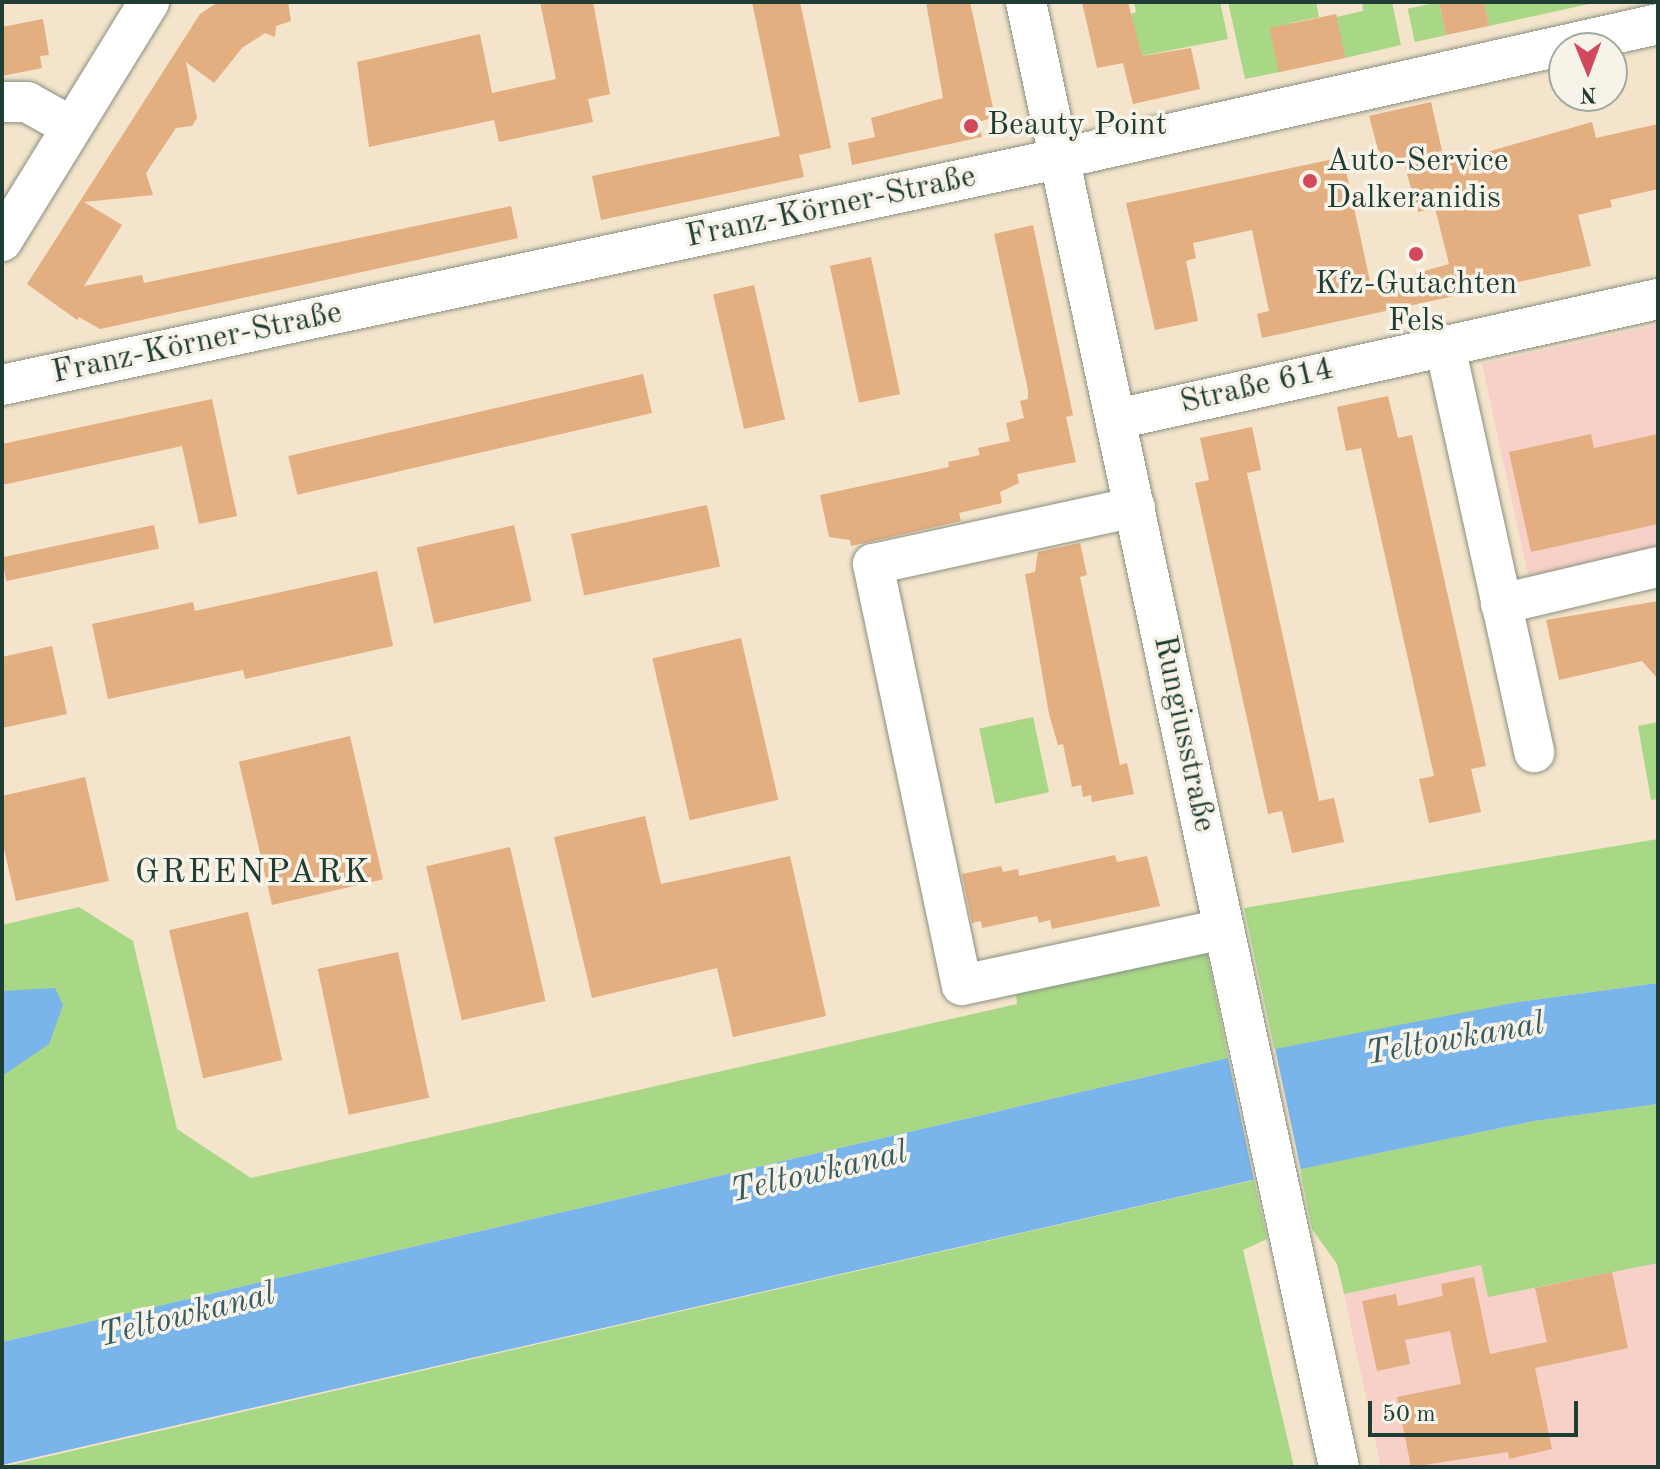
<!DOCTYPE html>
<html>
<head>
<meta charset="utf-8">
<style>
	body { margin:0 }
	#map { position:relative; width:1660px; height:1469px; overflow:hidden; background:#f3e4cb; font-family:"Old Standard TT",serif }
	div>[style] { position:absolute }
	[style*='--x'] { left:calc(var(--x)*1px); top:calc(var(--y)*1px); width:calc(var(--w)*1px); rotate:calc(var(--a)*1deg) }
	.built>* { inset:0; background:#f7d1c7 }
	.green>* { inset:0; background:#a8d886; transform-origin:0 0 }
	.water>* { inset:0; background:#79b4eb }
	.pier>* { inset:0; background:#f3e4cb; transform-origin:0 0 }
	.building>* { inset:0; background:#e3ae80; transform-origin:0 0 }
	.roads { filter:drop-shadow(0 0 2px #899080) drop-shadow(0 0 2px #899080) }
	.minor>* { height:40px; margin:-20px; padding:0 20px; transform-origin:20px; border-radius:20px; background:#fff }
	.dots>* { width:22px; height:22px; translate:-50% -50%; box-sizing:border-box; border:4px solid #f7f3e8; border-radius:50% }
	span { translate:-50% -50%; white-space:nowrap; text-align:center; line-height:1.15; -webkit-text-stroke:7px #f7f3e8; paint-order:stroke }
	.poi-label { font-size:32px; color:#1f3d34 }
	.left { translate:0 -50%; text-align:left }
	.street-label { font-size:32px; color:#1f3d34 }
	.neighbourhood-label { font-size:34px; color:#1f3d34; letter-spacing:2px }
	.water-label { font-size:34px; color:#365b62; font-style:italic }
	.frame { position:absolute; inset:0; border:4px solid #1f3d34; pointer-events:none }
	.north { position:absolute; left:1548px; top:32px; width:80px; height:80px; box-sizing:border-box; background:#f7f3e8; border:2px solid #a1aaa0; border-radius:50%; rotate:179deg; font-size:22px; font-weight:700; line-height:32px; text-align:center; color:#1f3d34 }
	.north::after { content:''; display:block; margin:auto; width:28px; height:36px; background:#d1495b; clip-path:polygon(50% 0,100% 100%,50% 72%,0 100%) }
	.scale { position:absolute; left:1368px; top:1401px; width:210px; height:36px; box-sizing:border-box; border:4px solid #1f3d34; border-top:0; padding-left:10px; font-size:24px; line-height:28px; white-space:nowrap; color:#1f3d34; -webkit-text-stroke:6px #f7f3e8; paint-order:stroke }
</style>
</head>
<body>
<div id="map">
	<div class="built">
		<i style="clip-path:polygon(1658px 325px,1658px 551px,1529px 579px,1482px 364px)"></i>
		<i style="clip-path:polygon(1658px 1263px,1658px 1467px,1381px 1467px,1344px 1294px,1481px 1265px,1488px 1297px)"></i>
	</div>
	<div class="green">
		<i style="clip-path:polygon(1134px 2px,1220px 2px,1228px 39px,1141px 56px,1131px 14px,1136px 12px)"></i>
		<i style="clip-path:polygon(1228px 2px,1316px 2px,1319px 17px,1291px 23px,1279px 72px,1245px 79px)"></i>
		<i style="clip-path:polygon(1362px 2px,1392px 2px,1401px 45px,1345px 58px,1336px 17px,1363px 11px)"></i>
		<i style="left:1439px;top:2px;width:34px;height:32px;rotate:78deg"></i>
		<i style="clip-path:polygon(1484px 2px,1598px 2px,1489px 26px)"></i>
		<i style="left:1033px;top:717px;width:77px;height:55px;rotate:78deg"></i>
		<i style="clip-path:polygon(1658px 722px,1658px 799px,1651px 800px,1638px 726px)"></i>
		<i style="clip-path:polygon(1658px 839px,1658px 983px,1518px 1002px,1275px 1052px,1244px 908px)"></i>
		<i style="clip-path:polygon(79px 907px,133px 941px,177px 1129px,251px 1178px,1017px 1004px,1016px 994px,1207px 953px,1228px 1058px,2px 1342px,2px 925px)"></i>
		<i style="clip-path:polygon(1658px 1104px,1658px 1263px,1488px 1297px,1481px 1265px,1344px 1294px,1337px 1264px,1312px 1229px,1300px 1169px,1534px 1121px)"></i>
		<i style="clip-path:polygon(1254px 1180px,1267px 1239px,1243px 1250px,1294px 1467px,2px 1467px)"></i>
	</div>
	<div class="water">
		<i style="clip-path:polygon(1658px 983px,1658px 1104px,1534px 1121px,1301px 1169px,2px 1465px,2px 1342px,1228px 1058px,1518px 1002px)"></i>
		<i style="clip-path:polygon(55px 988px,63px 1005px,49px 1044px,2px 1076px,2px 991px)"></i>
	</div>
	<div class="pier">
		<i style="left:1275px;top:1048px;width:128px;height:48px;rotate:78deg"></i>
	</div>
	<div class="building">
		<i style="clip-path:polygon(218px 2px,288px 2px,291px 21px,276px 26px,275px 37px,265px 33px,242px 48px,214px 83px,186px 62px,197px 118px,192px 126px,176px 128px,146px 173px,153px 195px,84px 202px,122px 225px,84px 286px,142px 275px,144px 283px,511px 206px,518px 238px,100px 329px,79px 317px,77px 320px,27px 284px,200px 14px)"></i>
		<i style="clip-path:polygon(540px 2px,593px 2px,610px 94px,588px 99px,593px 122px,499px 142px,494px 120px,369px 147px,357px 62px,480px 34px,492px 93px,556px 79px)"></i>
		<i style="clip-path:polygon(752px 2px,800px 2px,831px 148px,799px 155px,804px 177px,601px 220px,592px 176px,780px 136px)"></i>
		<i style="clip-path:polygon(926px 2px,970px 2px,995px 117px,978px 122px,982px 137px,852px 165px,848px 143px,875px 137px,871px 118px,943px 98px)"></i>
		<i style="clip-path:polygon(1082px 2px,1128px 2px,1142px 56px,1191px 48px,1200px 89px,1133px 104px,1123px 63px,1097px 68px)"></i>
		<i style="clip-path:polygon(1439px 2px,1484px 2px,1489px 26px,1446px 35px)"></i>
		<i style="left:1336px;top:14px;width:45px;height:68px;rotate:78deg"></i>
		<i style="clip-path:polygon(43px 19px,49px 55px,40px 56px,42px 68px,2px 76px,2px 27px)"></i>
		<i style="clip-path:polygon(1431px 102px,1445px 164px,1592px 122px,1596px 138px,1658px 124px,1658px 189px,1610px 200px,1612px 207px,1578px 215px,1591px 266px,1262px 338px,1257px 314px,1269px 311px,1252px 230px,1193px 243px,1196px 258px,1186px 261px,1198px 321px,1155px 330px,1126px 203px,1343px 157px,1371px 286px,1449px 264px,1435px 208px,1418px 212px,1404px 164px,1398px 159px,1382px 164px,1369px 116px)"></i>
		<i style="clip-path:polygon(1033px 225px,1073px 415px,1066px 417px,1076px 462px,1017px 474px,1019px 483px,1000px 492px,1002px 503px,959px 513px,961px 521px,851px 546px,850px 540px,829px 537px,820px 495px,949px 467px,948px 462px,980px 455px,978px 448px,1010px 441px,1006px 423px,1024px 418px,1020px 401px,1028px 399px,1028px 390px,994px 234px)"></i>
		<i style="left:871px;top:257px;width:140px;height:42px;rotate:78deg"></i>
		<i style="left:754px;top:285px;width:138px;height:42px;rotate:77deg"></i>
		<i style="left:643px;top:374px;width:40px;height:364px;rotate:77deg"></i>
		<i style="clip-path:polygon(1388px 396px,1398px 438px,1412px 435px,1486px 766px,1471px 769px,1481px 812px,1429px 823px,1419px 779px,1434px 776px,1361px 448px,1346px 451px,1337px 407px)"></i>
		<i style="clip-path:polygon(212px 399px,237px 516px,199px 524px,182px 446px,2px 485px,2px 444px)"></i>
		<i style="clip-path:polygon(1252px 427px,1261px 470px,1247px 473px,1319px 801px,1334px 798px,1344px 842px,1292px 853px,1282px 811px,1268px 814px,1195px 483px,1209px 480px,1200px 438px)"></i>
		<i style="clip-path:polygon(1591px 434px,1594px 448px,1658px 434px,1658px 524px,1531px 552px,1509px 452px)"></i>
		<i style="left:707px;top:505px;width:63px;height:139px;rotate:78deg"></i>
		<i style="left:154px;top:525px;width:24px;height:156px;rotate:78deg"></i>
		<i style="left:514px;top:525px;width:78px;height:100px;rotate:77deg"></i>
		<i style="clip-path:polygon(1080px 543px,1087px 575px,1080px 577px,1120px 765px,1127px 763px,1134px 794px,1092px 802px,1091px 795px,1083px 797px,1081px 785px,1072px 787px,1063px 744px,1058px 745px,1049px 714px,1025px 574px,1035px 572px,1038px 552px)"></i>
		<i style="clip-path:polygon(377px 571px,393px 646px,245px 679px,243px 670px,108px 699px,92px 624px,193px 602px,195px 611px)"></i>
		<i style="clip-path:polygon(1658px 601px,1658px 679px,1642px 661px,1559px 680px,1546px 620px)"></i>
		<i style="left:741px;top:638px;width:166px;height:91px;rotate:77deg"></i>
		<i style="clip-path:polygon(52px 646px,67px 714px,2px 728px,2px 657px)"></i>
		<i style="left:350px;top:736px;width:147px;height:114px;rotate:77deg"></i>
		<i style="clip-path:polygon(85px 777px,109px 881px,16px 901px,2px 840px,2px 796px)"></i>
		<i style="clip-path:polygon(645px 816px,661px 884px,790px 856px,826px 1016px,733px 1037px,717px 968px,592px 998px,554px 837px)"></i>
		<i style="left:510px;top:847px;width:158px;height:86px;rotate:77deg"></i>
		<i style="clip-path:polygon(1115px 855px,1117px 862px,1147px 856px,1160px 906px,1052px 929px,1050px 920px,1039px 923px,1037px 916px,982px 928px,981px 921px,972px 923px,962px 874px,1001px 866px,1003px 872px,1018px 869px,1019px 876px)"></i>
		<i style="left:248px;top:912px;width:152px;height:81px;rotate:77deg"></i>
		<i style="left:398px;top:952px;width:149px;height:82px;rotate:78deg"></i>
		<i style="clip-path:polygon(1612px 1272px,1628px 1348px,1535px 1368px,1552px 1449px,1509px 1459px,1508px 1452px,1411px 1467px,1397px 1397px,1461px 1384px,1450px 1331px,1405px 1340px,1410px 1364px,1377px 1371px,1362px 1301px,1396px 1294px,1398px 1306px,1443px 1296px,1441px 1284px,1474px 1277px,1490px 1354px,1547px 1342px,1535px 1288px)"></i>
	</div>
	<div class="roads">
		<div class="minor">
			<i style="--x:1026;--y:2;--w:1498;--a:77.94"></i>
			<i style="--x:2;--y:102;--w:25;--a:0"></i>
			<i style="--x:27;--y:102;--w:51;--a:29.1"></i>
			<i style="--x:2;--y:241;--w:281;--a:-58.4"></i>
			<i style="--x:1445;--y:346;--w:416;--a:77.6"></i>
			<i style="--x:2;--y:385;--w:1084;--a:-12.09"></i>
			<i style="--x:1062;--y:158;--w:611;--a:-12.67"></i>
			<i style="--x:1117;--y:419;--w:554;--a:-12.51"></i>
			<i style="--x:1135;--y:507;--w:268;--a:167.7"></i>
			<i style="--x:873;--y:564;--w:430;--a:78.1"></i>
			<i style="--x:962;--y:985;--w:268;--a:-12.1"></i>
			<i style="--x:1501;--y:604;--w:161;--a:-13.3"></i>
		</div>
	</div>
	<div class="dots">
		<i style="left:971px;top:126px;background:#d1495b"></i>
		<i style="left:1310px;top:181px;background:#d1495b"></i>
		<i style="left:1416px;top:254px;background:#d1495b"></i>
	</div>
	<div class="poi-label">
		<span class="left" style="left:987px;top:126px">Beauty Point</span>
		<span class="left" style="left:1326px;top:181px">Auto-Service<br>Dalkeranidis</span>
		<span style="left:1416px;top:304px">Kfz-Gutachten<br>Fels</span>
	</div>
	<div class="street-label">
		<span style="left:831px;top:208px;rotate:-12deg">Franz-Körner-Straße</span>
		<span style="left:197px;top:344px;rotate:-12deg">Franz-Körner-Straße</span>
		<span style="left:1257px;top:387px;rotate:-13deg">Straße 614</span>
		<span style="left:1183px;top:734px;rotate:78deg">Rungiusstraße</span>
	</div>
	<div class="neighbourhood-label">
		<span style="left:253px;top:874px">GREENPARK</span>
	</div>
	<div class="water-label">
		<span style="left:1455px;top:1040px;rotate:-10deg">Teltowkanal</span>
		<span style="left:819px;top:1173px;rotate:-13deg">Teltowkanal</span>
		<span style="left:187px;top:1316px;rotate:-14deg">Teltowkanal</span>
	</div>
	<div class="frame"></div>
	<div class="north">N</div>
	<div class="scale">50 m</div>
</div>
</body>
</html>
